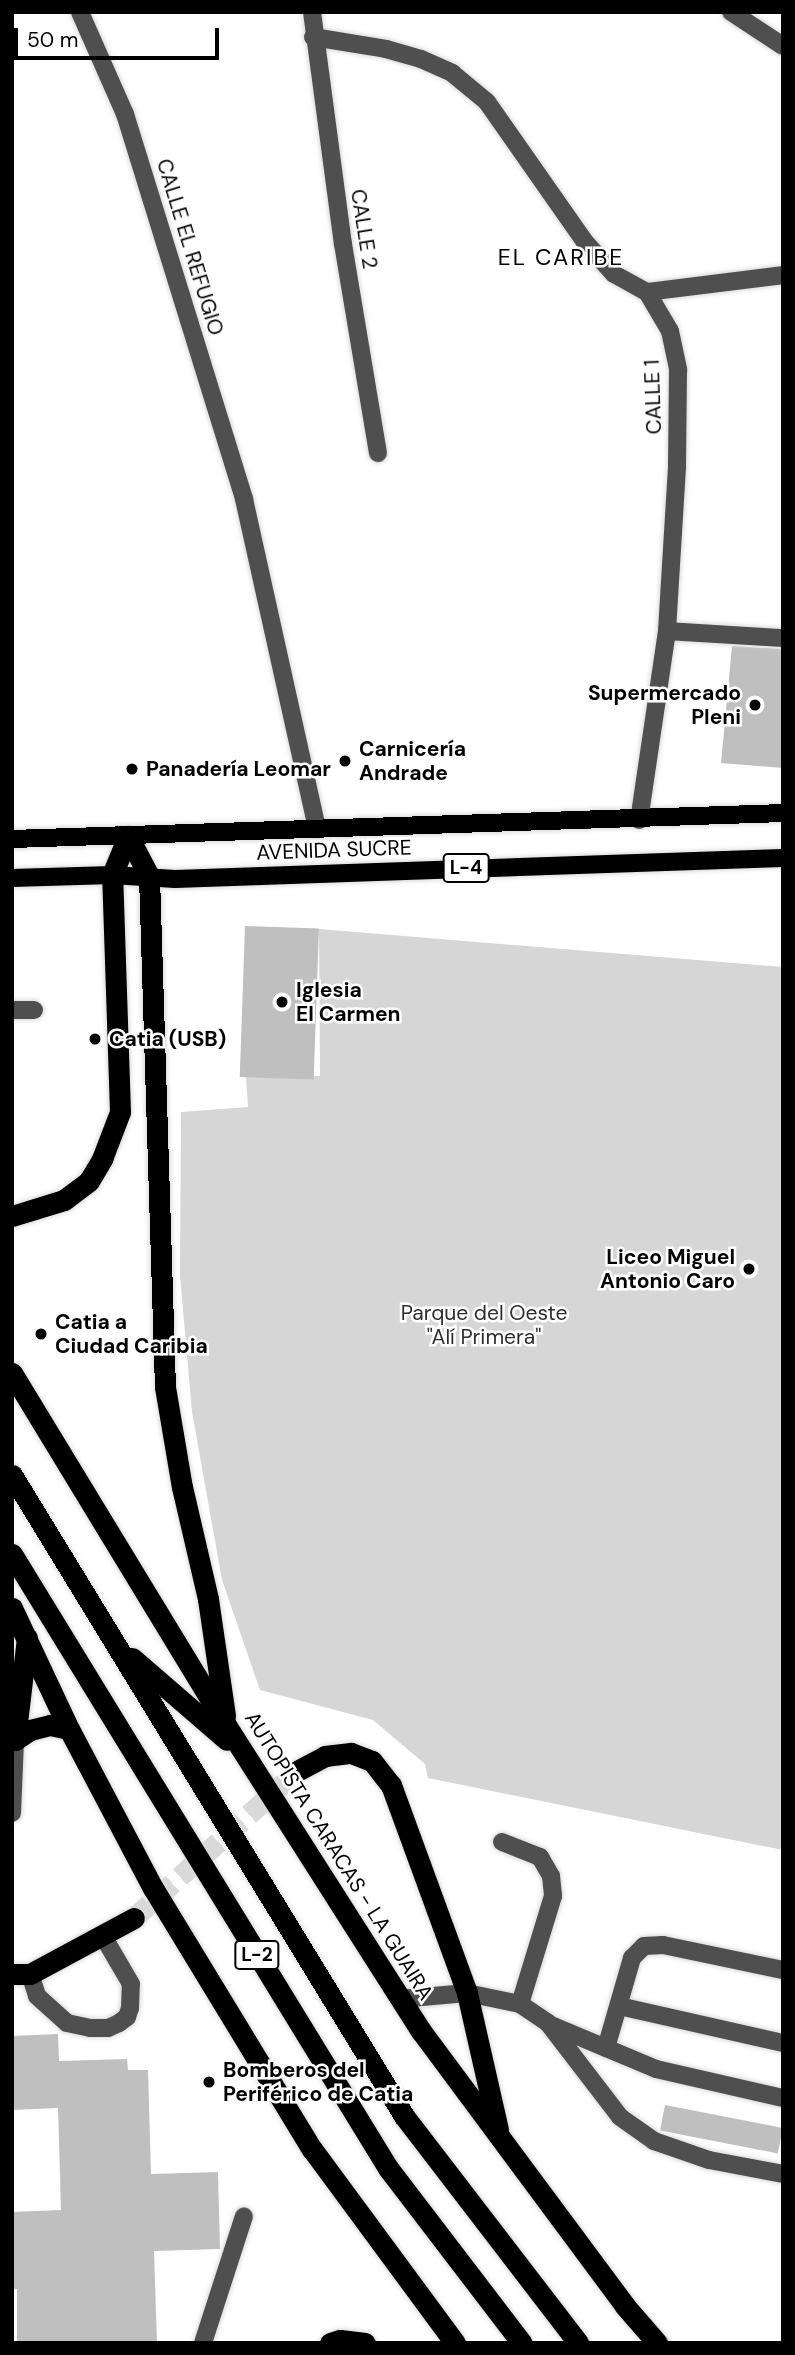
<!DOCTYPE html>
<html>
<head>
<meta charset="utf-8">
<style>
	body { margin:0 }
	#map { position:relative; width:795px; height:2355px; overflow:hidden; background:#fff; font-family:"DM Sans",sans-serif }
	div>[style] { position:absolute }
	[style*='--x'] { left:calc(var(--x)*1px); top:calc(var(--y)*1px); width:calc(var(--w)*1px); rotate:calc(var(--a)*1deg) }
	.green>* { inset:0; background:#d6d6d6 }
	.building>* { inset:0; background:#bfbfbf; transform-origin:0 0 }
	.highway-tunnel>* { height:21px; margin-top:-10.5px; transform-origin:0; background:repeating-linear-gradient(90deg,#d9d9d9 0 21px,transparent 0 31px) }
	.roads { filter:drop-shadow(0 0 2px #dbdbdb) drop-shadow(0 0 2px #dbdbdb) }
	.minor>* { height:18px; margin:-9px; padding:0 9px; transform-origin:9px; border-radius:9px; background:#4f4f4f }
	.major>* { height:18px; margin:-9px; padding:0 9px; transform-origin:9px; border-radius:9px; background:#000 }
	.highway>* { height:21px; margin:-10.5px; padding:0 10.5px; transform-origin:10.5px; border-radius:10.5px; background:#000 }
	.dots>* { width:19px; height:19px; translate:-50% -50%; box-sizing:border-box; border:4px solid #fff; border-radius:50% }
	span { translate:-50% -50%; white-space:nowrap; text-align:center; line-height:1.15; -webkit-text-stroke:5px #fff; paint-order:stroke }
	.shield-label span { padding:2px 5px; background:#fff; border:2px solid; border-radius:5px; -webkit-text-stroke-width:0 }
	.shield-label { font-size:19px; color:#000; font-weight:700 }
	.street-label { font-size:21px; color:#000 }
	.poi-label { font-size:21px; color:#000; font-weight:700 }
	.right { translate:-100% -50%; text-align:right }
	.left { translate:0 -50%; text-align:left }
	.park-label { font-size:21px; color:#2d2d2d }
	.neighbourhood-label { font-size:23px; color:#000; letter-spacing:2px }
	.frame { position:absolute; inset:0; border:14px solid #000; pointer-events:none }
	.scale { position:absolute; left:14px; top:28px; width:205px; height:32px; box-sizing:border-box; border:4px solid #000; border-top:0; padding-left:9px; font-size:21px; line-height:24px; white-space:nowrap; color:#000; -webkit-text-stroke:5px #fff; paint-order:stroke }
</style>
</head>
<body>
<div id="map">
	<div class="green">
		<i style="clip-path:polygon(319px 929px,783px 967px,783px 1850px,428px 1778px,425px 1764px,373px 1720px,260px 1690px,222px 1580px,192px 1412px,180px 1276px,181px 1112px,248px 1107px,246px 1077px,320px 1076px)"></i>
	</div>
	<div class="building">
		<i style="clip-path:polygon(732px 646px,783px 649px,783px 768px,721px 763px)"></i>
		<i style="left:245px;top:926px;width:74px;height:151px;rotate:2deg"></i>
		<i style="clip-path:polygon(58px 2034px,59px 2061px,127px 2059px,128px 2070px,148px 2070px,151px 2174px,218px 2172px,220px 2249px,154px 2251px,157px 2343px,17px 2343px,17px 2289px,12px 2289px,12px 2212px,61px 2210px,58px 2108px,12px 2110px,12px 2036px)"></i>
		<i style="left:665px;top:2105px;width:120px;height:26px;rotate:11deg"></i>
	</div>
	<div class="highway-tunnel">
		<i style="--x:134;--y:1918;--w:219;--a:-42"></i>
	</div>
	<div class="roads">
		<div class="minor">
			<i style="--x:80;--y:12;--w:111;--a:66.2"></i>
			<i style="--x:125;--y:114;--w:403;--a:72.8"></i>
			<i style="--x:244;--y:499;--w:338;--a:77.5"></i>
			<i style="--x:312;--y:12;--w:234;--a:82.4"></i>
			<i style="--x:343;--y:244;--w:212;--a:80.5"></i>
			<i style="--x:731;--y:12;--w:62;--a:33.2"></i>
			<i style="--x:313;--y:37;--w:74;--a:9.3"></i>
			<i style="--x:386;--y:49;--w:36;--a:16"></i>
			<i style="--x:421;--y:59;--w:34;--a:24"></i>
			<i style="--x:452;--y:73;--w:45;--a:39.6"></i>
			<i style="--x:487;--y:102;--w:171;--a:55"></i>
			<i style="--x:585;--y:242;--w:43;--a:47.8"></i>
			<i style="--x:614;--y:274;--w:38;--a:29"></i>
			<i style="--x:647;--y:292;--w:45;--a:59.5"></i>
			<i style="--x:670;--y:331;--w:40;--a:78"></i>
			<i style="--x:678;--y:370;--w:97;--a:90.6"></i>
			<i style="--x:677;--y:467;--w:164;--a:93.5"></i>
			<i style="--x:667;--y:631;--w:191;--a:98.4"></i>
			<i style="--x:647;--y:292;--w:137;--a:-7.1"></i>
			<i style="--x:667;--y:631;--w:116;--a:3.5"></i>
			<i style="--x:12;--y:1010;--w:22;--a:0"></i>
			<i style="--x:12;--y:1813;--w:73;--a:-87.6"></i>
			<i style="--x:502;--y:1842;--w:41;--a:21.5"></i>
			<i style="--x:540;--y:1857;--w:22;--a:60"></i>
			<i style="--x:551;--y:1876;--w:20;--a:84"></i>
			<i style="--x:553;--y:1896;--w:113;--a:107"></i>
			<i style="--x:30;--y:1974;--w:23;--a:72"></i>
			<i style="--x:37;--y:1996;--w:40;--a:42"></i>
			<i style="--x:67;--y:2023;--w:24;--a:12"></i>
			<i style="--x:90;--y:2028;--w:18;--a:0"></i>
			<i style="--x:108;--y:2028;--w:12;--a:-24"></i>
			<i style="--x:119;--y:2023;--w:10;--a:-37"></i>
			<i style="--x:127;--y:2017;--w:9;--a:-72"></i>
			<i style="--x:130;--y:2008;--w:24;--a:-88"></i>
			<i style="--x:131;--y:1984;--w:56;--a:-120.3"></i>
			<i style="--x:400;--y:1999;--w:67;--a:-5.1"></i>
			<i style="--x:467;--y:1993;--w:54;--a:11.7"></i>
			<i style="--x:520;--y:2004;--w:34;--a:34"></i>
			<i style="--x:548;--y:2023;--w:118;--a:52.5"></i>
			<i style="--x:620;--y:2117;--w:42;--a:35.2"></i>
			<i style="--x:654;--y:2141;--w:58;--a:19.1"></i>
			<i style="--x:709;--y:2160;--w:75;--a:10.7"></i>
			<i style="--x:619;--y:2006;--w:168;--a:12.7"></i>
			<i style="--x:551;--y:2025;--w:114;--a:22.7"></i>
			<i style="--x:656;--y:2069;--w:130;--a:12.9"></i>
			<i style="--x:606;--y:2048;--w:94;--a:-73.9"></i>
			<i style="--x:632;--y:1958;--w:17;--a:-45"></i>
			<i style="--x:644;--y:1946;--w:19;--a:-3"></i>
			<i style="--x:663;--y:1945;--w:123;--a:11.8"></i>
			<i style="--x:203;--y:2343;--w:133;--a:-72.1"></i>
		</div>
		<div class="major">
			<i style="--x:12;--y:839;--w:771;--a:-1.93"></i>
			<i style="--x:12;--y:878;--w:100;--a:-1.7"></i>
			<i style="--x:112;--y:875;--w:63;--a:3.6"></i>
			<i style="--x:175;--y:879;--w:608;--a:-1.98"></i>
		</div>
		<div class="highway">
			<i style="--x:128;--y:836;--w:45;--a:62.3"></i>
			<i style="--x:149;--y:876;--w:511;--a:88.21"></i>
			<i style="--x:165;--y:1387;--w:101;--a:80.4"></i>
			<i style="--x:182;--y:1487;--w:115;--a:76.9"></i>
			<i style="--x:208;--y:1599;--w:118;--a:81.7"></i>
			<i style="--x:12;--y:1216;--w:54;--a:-17.1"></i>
			<i style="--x:64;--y:1200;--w:31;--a:-37"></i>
			<i style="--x:89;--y:1181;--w:26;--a:-59"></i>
			<i style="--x:102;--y:1159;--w:50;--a:-69"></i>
			<i style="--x:120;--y:1112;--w:237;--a:-91.9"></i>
			<i style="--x:112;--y:875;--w:42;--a:-67.7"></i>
			<i style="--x:12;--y:1373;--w:412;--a:58.7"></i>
			<i style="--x:226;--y:1725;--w:363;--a:57.5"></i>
			<i style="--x:421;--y:2031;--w:342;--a:53.4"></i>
			<i style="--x:625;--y:2306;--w:49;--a:49.1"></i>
			<i style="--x:12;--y:1475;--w:751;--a:58.55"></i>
			<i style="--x:404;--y:2116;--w:286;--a:52.5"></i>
			<i style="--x:12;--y:1554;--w:720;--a:58.52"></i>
			<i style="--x:388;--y:2168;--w:220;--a:52.6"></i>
			<i style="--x:12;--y:1608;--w:134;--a:64.8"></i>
			<i style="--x:69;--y:1729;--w:180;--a:62.2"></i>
			<i style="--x:153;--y:1888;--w:306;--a:58.7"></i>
			<i style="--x:312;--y:2149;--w:241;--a:53.6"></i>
			<i style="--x:132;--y:1658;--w:125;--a:40.8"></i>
			<i style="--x:15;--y:1740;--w:103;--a:-83.3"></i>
			<i style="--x:15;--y:1740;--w:18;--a:-34"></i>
			<i style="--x:30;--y:1730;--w:21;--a:-14"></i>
			<i style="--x:50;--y:1725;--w:19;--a:12"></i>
			<i style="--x:297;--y:1771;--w:32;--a:-28"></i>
			<i style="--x:325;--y:1756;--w:26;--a:-7"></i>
			<i style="--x:351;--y:1753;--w:22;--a:21"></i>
			<i style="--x:372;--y:1761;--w:31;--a:52"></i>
			<i style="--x:391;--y:1785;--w:221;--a:69.9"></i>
			<i style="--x:467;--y:1993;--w:140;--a:77.2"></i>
			<i style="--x:12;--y:1974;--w:18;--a:0"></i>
			<i style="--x:30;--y:1974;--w:118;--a:-28.3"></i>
			<i style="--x:330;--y:2343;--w:10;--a:-17"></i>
			<i style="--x:340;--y:2340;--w:25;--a:7"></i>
		</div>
	</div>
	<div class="dots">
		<i style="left:755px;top:705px;background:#000"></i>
		<i style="left:345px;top:761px;background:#000"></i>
		<i style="left:132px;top:769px;background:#000"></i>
		<i style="left:282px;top:1002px;background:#000"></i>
		<i style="left:95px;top:1039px;background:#000"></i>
		<i style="left:749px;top:1269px;background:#000"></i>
		<i style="left:41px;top:1334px;background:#000"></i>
		<i style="left:209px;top:2082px;background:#000"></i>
	</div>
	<div class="shield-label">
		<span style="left:466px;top:868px">L-4</span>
		<span style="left:257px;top:1955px">L-2</span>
	</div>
	<div class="street-label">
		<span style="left:364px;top:229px;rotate:81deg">CALLE 2</span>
		<span style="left:190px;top:247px;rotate:73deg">CALLE EL REFUGIO</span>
		<span style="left:653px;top:397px;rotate:-92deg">CALLE 1</span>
		<span style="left:334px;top:850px;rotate:-2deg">AVENIDA SUCRE</span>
		<span style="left:339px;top:1856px;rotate:58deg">AUTOPISTA CARACAS - LA GUAIRA</span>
	</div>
	<div class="poi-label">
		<span class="right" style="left:741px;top:705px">Supermercado<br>Pleni</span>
		<span class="left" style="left:359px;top:761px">Carnicería<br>Andrade</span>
		<span class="left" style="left:146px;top:769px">Panadería Leomar</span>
		<span class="left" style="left:296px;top:1002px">Iglesia<br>El Carmen</span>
		<span class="left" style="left:109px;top:1039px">Catia (USB)</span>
		<span class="right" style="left:735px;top:1269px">Liceo Miguel<br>Antonio Caro</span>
		<span class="left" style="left:55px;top:1334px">Catia a<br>Ciudad Caribia</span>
		<span class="left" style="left:223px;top:2082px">Bomberos del<br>Periférico de Catia</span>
	</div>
	<div class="park-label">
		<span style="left:484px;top:1325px">Parque del Oeste<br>"Alí Primera"</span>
	</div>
	<div class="neighbourhood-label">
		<span style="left:561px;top:257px">EL CARIBE</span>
	</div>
	<div class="frame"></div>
	<div class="scale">50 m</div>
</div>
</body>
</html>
